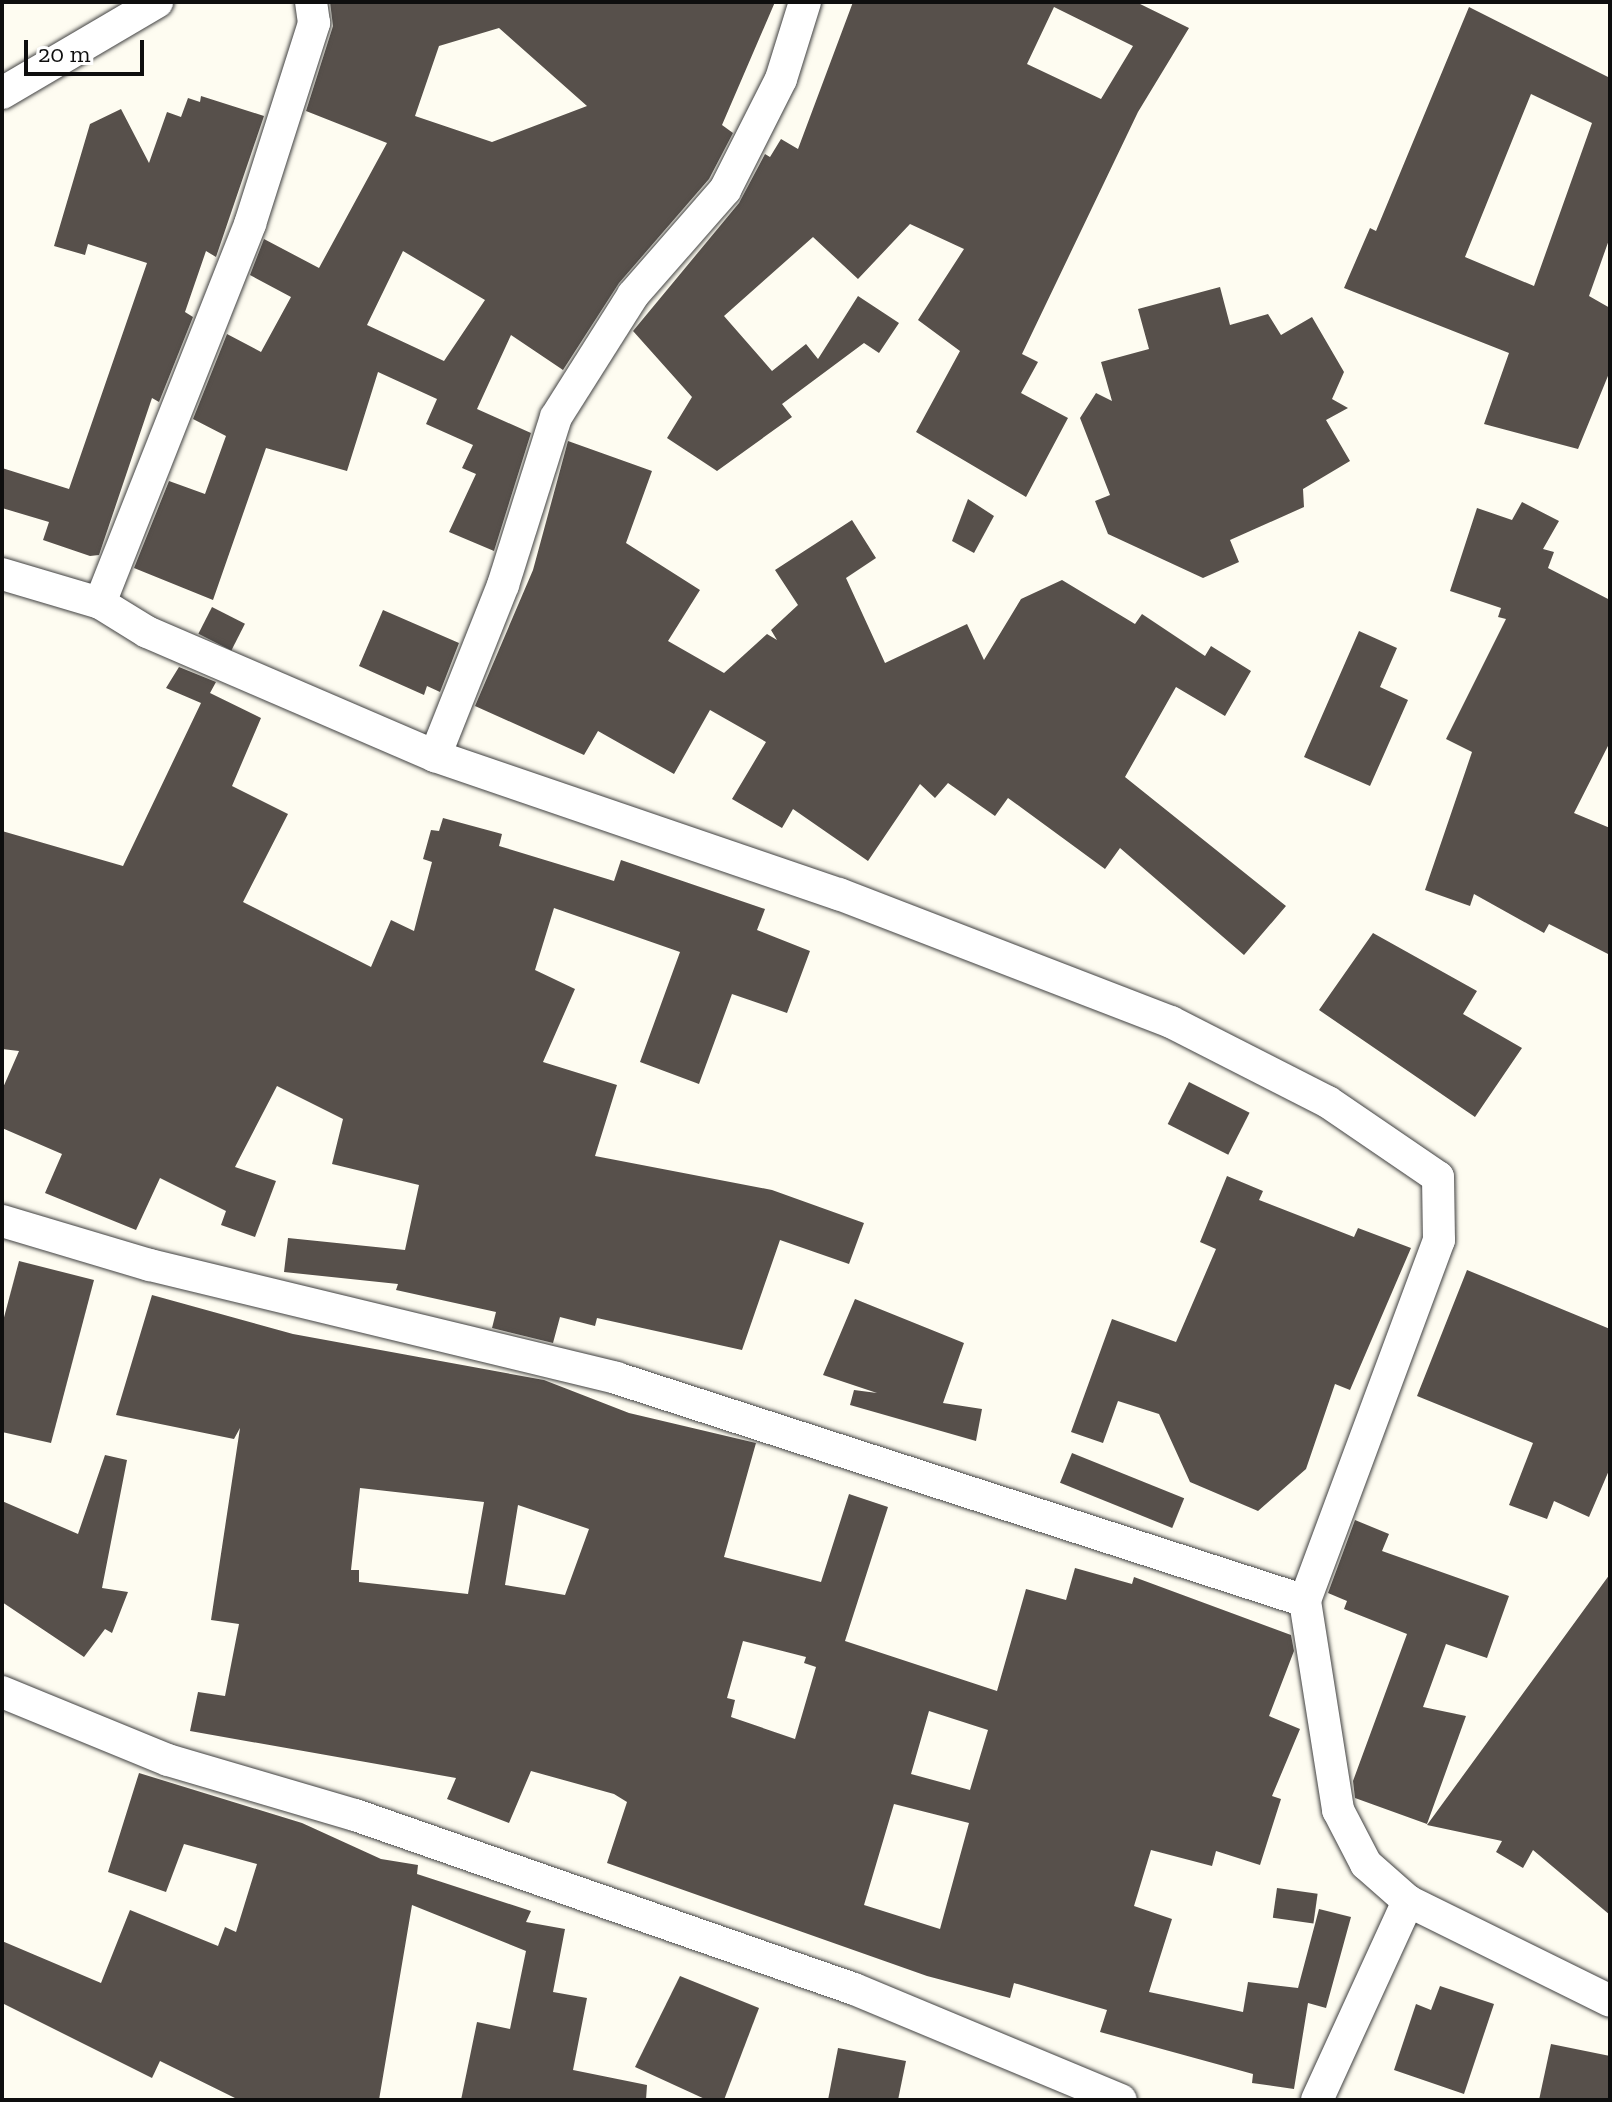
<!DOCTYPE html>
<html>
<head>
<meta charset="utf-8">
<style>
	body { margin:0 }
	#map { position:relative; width:1612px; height:2102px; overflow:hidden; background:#fefcf1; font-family:"Zilla Slab",serif }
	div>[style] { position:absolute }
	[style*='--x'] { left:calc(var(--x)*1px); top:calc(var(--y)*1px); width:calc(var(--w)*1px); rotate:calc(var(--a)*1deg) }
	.building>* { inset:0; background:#57504b; transform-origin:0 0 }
	.roads { filter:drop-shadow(0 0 2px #414141) drop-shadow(0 0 2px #414141) }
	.minor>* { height:32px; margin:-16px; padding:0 16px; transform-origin:16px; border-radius:16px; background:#fff }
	span { translate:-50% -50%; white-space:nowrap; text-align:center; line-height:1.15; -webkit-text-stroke:8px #fff; paint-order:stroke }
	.frame { position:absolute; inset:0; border:4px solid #0e0e0e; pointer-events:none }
	.scale { position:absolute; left:24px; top:40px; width:120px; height:36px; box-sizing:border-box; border:4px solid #0e0e0e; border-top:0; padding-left:10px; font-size:24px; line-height:28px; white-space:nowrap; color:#0e0e0e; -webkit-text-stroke:6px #fff; paint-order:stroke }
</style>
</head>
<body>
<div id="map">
	<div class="building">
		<i style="clip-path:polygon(evenodd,330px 2px,775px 2px,722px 125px,733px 133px,709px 179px,619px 283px,563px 370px,511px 335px,477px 409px,531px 433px,494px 551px,449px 532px,476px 474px,462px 468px,473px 445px,426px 424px,437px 399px,378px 372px,347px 471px,266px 448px,213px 600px,134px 568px,169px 481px,205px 494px,226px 436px,193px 419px,227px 334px,261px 352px,291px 297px,250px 275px,264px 239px,319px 268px,387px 143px,306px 111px,333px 26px,330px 2px,499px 28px,587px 106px,492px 142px,415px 116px,439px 46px,499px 28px,330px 2px,403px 251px,485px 300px,444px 361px,367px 325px,403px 251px)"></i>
		<i style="clip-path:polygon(evenodd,853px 2px,1136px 2px,1189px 28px,1138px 112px,1022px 354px,1038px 362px,1021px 393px,1068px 418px,1026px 497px,916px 432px,960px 351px,918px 320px,964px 249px,910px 224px,858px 279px,813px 237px,724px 316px,772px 371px,806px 344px,818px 359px,858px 296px,899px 323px,879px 353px,864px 343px,782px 404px,792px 417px,717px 471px,667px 438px,692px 397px,633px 331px,739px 203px,765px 154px,770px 157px,781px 139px,798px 149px,853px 2px,1054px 7px,1133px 46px,1101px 99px,1027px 64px,1054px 7px)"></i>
		<i style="clip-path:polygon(evenodd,1469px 7px,1610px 78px,1610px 237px,1589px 296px,1610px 308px,1610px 371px,1578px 449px,1484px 424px,1509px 353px,1344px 288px,1370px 228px,1376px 231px,1469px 7px,1531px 94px,1592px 123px,1534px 286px,1465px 257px,1531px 94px)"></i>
		<i style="clip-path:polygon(201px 96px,264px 116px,216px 257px,206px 251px,185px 312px,193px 317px,159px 402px,152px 398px,99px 555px,90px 556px,43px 540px,49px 522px,2px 508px,2px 468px,69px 489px,147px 263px,88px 244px,85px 255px,54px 246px,90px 124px,121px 109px,149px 163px,167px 112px,181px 117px,188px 98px,200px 102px)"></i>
		<i style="clip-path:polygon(1220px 287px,1230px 325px,1268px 314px,1281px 335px,1312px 317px,1344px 372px,1332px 399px,1348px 408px,1326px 420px,1350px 461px,1303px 489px,1304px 507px,1230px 540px,1239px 562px,1203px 578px,1108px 534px,1095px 501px,1110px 495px,1080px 418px,1096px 393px,1112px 401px,1101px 362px,1149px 349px,1138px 309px)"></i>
		<i style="clip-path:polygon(568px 441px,652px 471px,626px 543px,700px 590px,668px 641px,724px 673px,767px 634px,777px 640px,771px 630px,798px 605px,775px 570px,852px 520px,876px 558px,846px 578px,885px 663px,967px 624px,984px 660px,1021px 599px,1062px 580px,1135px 624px,1142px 614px,1205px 656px,1211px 646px,1251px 671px,1225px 716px,1176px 687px,1125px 777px,1286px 906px,1244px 955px,1120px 848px,1105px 869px,1008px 798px,995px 816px,948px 783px,935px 798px,920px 784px,868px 861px,793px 809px,782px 828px,732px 799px,766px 742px,710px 710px,674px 774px,598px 731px,584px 755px,475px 706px,533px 570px)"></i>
		<i style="clip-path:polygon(968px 499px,994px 516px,974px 553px,952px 541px)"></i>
		<i style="clip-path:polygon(1522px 502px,1559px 521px,1543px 549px,1554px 552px,1548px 568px,1610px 600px,1610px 742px,1574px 813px,1610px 828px,1610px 955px,1549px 924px,1544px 933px,1474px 894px,1470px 906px,1425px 890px,1472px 752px,1446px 739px,1506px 619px,1498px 617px,1501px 608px,1450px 591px,1477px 508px,1512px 520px)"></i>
		<i style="left:212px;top:607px;width:37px;height:30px;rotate:27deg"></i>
		<i style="clip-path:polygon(383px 610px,459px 643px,440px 692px,427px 686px,424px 695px,359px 666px)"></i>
		<i style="clip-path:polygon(1359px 631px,1397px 648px,1380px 687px,1408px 700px,1370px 786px,1304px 757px)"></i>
		<i style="clip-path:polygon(179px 667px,216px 682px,210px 693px,261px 718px,232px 786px,288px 814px,243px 902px,371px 967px,391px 920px,414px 931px,432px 862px,423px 859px,431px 830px,439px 831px,443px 818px,502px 834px,499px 846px,614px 881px,621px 860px,765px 909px,757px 930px,810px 951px,787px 1013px,732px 994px,699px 1084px,640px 1062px,680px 952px,554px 908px,535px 970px,575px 989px,543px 1062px,617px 1085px,595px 1156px,772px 1190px,864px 1223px,849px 1264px,780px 1240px,742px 1350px,597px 1318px,595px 1326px,560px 1317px,553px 1343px,492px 1328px,496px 1312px,396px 1290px,398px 1284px,284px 1272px,288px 1238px,405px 1250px,419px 1185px,332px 1164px,343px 1119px,277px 1086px,235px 1167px,276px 1181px,255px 1237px,221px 1225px,226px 1211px,160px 1178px,136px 1230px,45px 1193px,62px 1154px,2px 1128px,2px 1090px,19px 1051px,2px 1049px,2px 831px,123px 866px,201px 703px,166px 688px)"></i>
		<i style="clip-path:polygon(1373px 933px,1477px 991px,1463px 1014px,1522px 1048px,1475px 1117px,1319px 1010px)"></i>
		<i style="left:1189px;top:1082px;width:68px;height:47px;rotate:27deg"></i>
		<i style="clip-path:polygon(1227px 1176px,1263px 1191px,1259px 1200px,1354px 1237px,1358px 1228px,1411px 1248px,1350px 1390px,1335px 1384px,1306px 1469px,1258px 1511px,1190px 1482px,1159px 1414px,1118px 1401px,1103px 1443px,1071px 1432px,1112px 1319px,1176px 1342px,1216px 1249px,1200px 1242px)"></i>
		<i style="clip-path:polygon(19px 1261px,94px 1280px,51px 1443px,2px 1432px,2px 1325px)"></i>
		<i style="clip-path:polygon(1467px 1270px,1610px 1329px,1610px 1468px,1589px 1517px,1554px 1501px,1547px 1519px,1509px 1505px,1533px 1443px,1417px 1396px)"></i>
		<i style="clip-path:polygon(evenodd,152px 1295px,293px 1334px,544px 1380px,629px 1413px,756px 1443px,724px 1557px,821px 1582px,849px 1494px,888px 1507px,845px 1641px,997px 1691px,1026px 1589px,1066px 1600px,1075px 1568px,1132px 1584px,1134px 1577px,1291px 1635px,1294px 1651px,1269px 1716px,1300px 1729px,1272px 1796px,1281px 1799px,1260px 1865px,1216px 1851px,1212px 1866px,1151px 1850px,1134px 1906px,1172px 1919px,1149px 1992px,1243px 2012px,1248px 1982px,1298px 1988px,1319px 1909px,1351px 1917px,1326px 2008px,1308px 2003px,1294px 2089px,1252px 2083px,1253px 2074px,1100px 2032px,1107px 2010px,1014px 1983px,1010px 1998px,927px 1976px,607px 1863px,627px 1802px,614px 1794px,531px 1771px,509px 1823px,447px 1799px,456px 1778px,190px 1731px,198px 1692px,225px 1696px,239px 1624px,211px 1620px,240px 1428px,234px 1439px,116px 1415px,152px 1295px,360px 1488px,484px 1502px,468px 1594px,359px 1582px,359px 1570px,351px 1570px,360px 1488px,152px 1295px,518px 1505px,589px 1529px,565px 1595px,505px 1585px,518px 1505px,152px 1295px,743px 1641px,806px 1657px,804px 1663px,816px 1667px,795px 1739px,731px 1717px,735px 1700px,727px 1698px,743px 1641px,152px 1295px,929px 1711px,988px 1730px,970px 1790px,911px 1774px,929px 1711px,152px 1295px,894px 1804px,969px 1823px,940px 1929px,864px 1905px,894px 1804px)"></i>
		<i style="clip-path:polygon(855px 1299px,964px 1343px,943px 1403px,982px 1409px,976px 1441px,850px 1405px,854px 1390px,877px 1393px,823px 1375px)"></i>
		<i style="left:1072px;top:1453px;width:121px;height:32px;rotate:22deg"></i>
		<i style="clip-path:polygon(105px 1455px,127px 1460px,102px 1588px,128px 1592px,112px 1633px,105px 1629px,84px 1657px,2px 1602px,2px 1501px,78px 1534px)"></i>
		<i style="clip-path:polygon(1355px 1520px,1389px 1534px,1382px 1551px,1509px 1596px,1487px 1658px,1446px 1644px,1423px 1707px,1466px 1716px,1427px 1824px,1355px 1798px,1353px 1781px,1407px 1634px,1344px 1609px,1347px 1601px,1328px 1593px)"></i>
		<i style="clip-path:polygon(1610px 1574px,1610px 1915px,1533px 1850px,1523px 1868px,1496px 1852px,1502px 1841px,1427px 1825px)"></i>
		<i style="clip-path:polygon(139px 1773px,302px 1823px,381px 1859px,418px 1865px,417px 1874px,531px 1911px,526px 1922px,565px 1929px,553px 1992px,587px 1998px,573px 2070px,647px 2085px,646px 2100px,461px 2100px,477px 2022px,510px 2029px,526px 1951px,412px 1905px,379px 2100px,239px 2100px,160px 2061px,152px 2078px,2px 2003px,2px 1941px,101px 1983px,130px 1910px,218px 1946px,225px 1927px,236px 1932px,257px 1864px,184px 1844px,166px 1892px,108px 1872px)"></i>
		<i style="left:1277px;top:1888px;width:41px;height:30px;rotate:8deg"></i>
		<i style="clip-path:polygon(680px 1976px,759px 2008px,724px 2100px,707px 2100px,635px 2067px)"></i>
		<i style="clip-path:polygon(1440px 1986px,1494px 2004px,1464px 2094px,1394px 2070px,1416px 2004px,1431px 2010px)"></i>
		<i style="clip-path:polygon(1551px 2044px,1610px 2056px,1610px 2100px,1539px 2100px)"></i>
		<i style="clip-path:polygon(838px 2048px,906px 2061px,898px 2100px,828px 2100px)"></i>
	</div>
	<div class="roads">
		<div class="minor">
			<i style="--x:2;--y:93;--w:180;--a:-30.4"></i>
			<i style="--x:2;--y:574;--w:102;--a:16.5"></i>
			<i style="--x:100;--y:603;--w:55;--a:31.7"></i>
			<i style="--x:147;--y:632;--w:314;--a:23.3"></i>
			<i style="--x:435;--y:756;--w:427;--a:18.9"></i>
			<i style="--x:839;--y:894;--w:356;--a:21.1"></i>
			<i style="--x:1171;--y:1022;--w:176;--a:27"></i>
			<i style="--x:1328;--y:1102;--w:133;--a:34.3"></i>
			<i style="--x:1438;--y:1177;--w:63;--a:89.1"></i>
			<i style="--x:1439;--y:1240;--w:385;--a:110.4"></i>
			<i style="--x:1305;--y:1601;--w:212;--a:81"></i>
			<i style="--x:1338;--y:1810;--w:61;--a:62.6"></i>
			<i style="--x:1366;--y:1864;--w:56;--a:41.4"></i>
			<i style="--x:1408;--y:1901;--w:225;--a:26.3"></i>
			<i style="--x:100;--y:603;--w:408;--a:-68.4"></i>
			<i style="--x:250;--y:224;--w:211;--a:-72.3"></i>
			<i style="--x:314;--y:23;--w:21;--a:-98"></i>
			<i style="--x:435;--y:756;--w:184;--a:-68.3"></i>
			<i style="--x:503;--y:585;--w:176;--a:-72.5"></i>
			<i style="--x:556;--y:417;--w:144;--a:-57.7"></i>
			<i style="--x:633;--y:295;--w:140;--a:-48.8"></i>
			<i style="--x:725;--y:190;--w:124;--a:-63.2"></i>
			<i style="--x:781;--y:79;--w:81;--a:-72.7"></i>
			<i style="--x:2;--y:1221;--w:154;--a:16.6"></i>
			<i style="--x:150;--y:1265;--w:480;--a:13.6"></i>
			<i style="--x:616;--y:1378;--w:724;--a:17.93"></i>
			<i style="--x:2;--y:1692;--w:179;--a:22.3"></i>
			<i style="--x:168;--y:1760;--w:195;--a:16.4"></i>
			<i style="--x:355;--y:1815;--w:528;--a:19.22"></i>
			<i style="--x:854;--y:1989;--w:289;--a:22.6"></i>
			<i style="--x:1317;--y:2100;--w:219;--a:-65.4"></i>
		</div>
	</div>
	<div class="frame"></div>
	<div class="scale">20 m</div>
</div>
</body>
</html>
